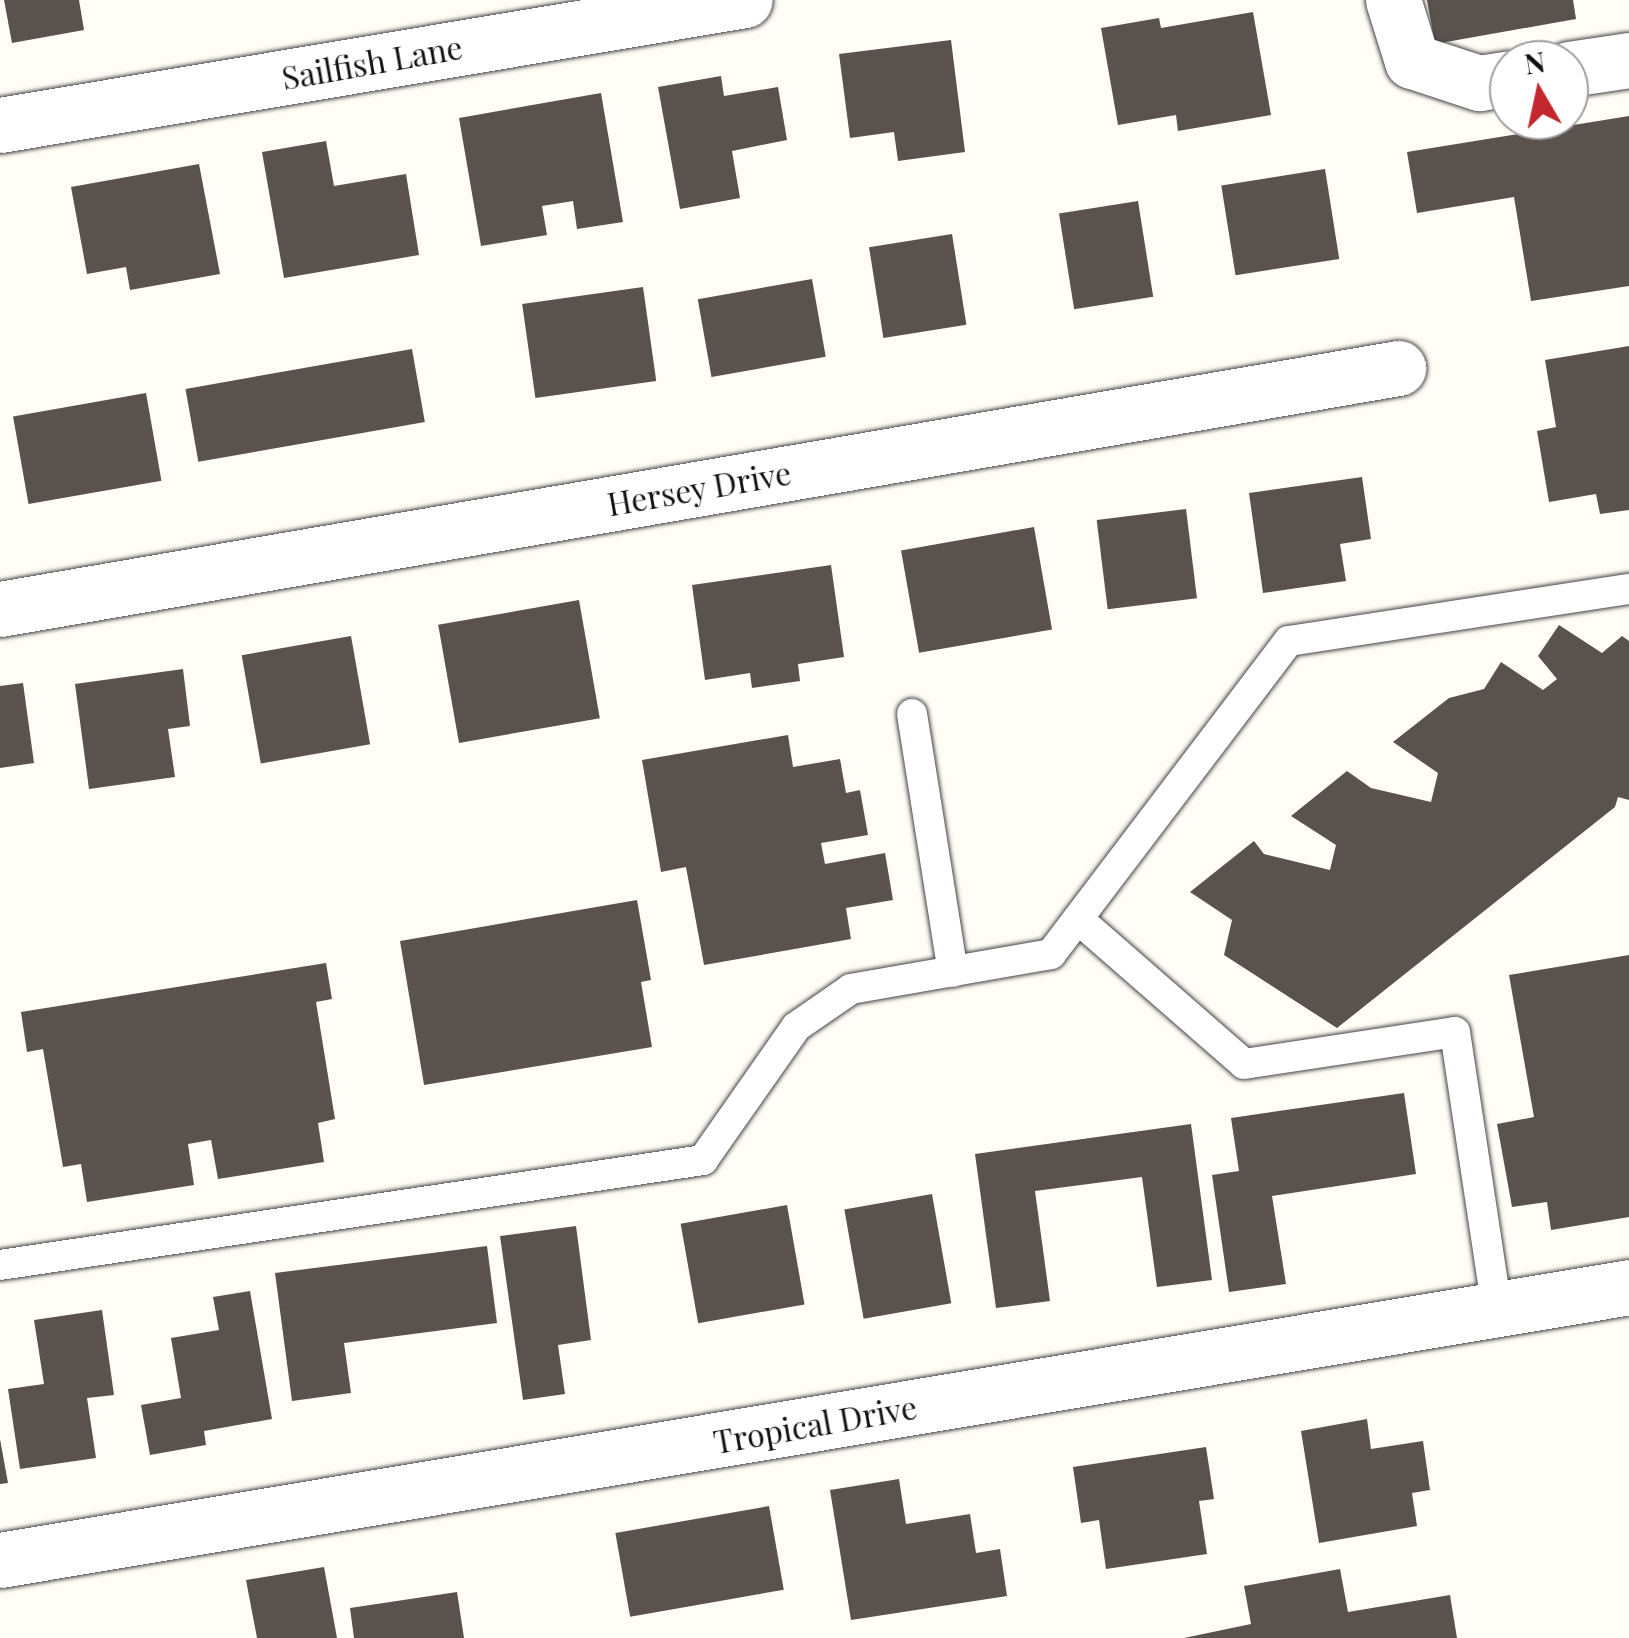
<!DOCTYPE html>
<html>
<head>
<meta charset="utf-8">
<style>
	body { margin:0 }
	#map { position:relative; width:1629px; height:1638px; overflow:hidden; background:#fffdf5; font-family:"Playfair Display",serif }
	div>[style] { position:absolute }
	[style*='--x'] { left:calc(var(--x)*1px); top:calc(var(--y)*1px); width:calc(var(--w)*1px); rotate:calc(var(--a)*1deg) }
	.building>* { inset:0; background:#5a524d; transform-origin:0 0 }
	.roads { filter:drop-shadow(0 0 2px #444) drop-shadow(0 0 2px #444) }
	.lane>* { height:30px; margin:-15px; padding:0 15px; transform-origin:15px; border-radius:15px; background:#fff }
	.street>* { height:55px; margin:-27.5px; padding:0 27.5px; transform-origin:27.5px; border-radius:27.5px; background:#fff }
	span { translate:-50% -50%; white-space:nowrap; text-align:center; line-height:1.15; -webkit-text-stroke:10px #fff; paint-order:stroke }
	.street-label { font-size:32px; color:#111 }
	.north { position:absolute; left:1489px; top:40px; width:100px; height:100px; box-sizing:border-box; background:#fff; border:2px solid #a0a0a0; border-radius:50%; rotate:351deg; font-size:28px; font-weight:700; line-height:40px; text-align:center; color:#111 }
	.north::after { content:''; display:block; margin:auto; width:35px; height:45px; background:#c4262e; clip-path:polygon(50% 0,100% 100%,50% 72%,0 100%) }
</style>
</head>
<body>
<div id="map">
	<div class="building">
		<i style="clip-path:polygon(4px 0,79px 0,84px 30px,12px 43px)"></i>
		<i style="clip-path:polygon(1427px 0,1573px 0,1576px 19px,1435px 44px)"></i>
		<i style="clip-path:polygon(1253px 12px,1271px 115px,1178px 131px,1176px 115px,1118px 125px,1101px 28px,1159px 18px,1161px 28px)"></i>
		<i style="clip-path:polygon(951px 40px,965px 152px,898px 161px,894px 132px,850px 138px,839px 54px)"></i>
		<i style="clip-path:polygon(721px 76px,724px 96px,778px 87px,787px 140px,732px 151px,740px 198px,680px 209px,658px 87px)"></i>
		<i style="clip-path:polygon(601px 93px,623px 222px,577px 229px,573px 201px,542px 206px,547px 235px,481px 246px,459px 118px)"></i>
		<i style="clip-path:polygon(1629px 116px,1629px 286px,1531px 301px,1514px 197px,1417px 213px,1407px 152px)"></i>
		<i style="clip-path:polygon(326px 141px,334px 186px,406px 174px,419px 255px,284px 278px,262px 152px)"></i>
		<i style="clip-path:polygon(199px 164px,220px 274px,130px 290px,126px 267px,87px 274px,71px 187px)"></i>
		<i style="left:1325px;top:169px;width:91px;height:105px;rotate:81deg"></i>
		<i style="left:1138px;top:201px;width:97px;height:80px;rotate:81deg"></i>
		<i style="left:952px;top:234px;width:92px;height:84px;rotate:81deg"></i>
		<i style="left:812px;top:279px;width:79px;height:116px;rotate:80deg"></i>
		<i style="left:643px;top:287px;width:95px;height:122px;rotate:82deg"></i>
		<i style="clip-path:polygon(1629px 346px,1629px 510px,1600px 514px,1596px 494px,1549px 502px,1537px 431px,1556px 427px,1545px 360px)"></i>
		<i style="left:412px;top:349px;width:74px;height:230px;rotate:80deg"></i>
		<i style="left:146px;top:393px;width:89px;height:135px;rotate:80deg"></i>
		<i style="clip-path:polygon(1362px 477px,1371px 539px,1340px 544px,1346px 581px,1263px 593px,1249px 493px)"></i>
		<i style="left:1186px;top:509px;width:90px;height:90px;rotate:83deg"></i>
		<i style="left:1034px;top:527px;width:104px;height:135px;rotate:80deg"></i>
		<i style="clip-path:polygon(831px 565px,844px 657px,798px 664px,800px 681px,752px 688px,750px 673px,705px 680px,692px 585px)"></i>
		<i style="left:579px;top:600px;width:120px;height:143px;rotate:80deg"></i>
		<i style="clip-path:polygon(1559px 625px,1602px 653px,1622px 636px,1629px 641px,1629px 800px,1618px 797px,1615px 807px,1337px 1028px,1224px 955px,1232px 920px,1190px 892px,1254px 841px,1264px 854px,1330px 870px,1336px 845px,1291px 816px,1347px 771px,1371px 788px,1431px 802px,1438px 773px,1393px 742px,1449px 698px,1484px 689px,1501px 662px,1543px 690px,1557px 679px,1538px 656px)"></i>
		<i style="left:351px;top:636px;width:110px;height:111px;rotate:80deg"></i>
		<i style="clip-path:polygon(183px 669px,190px 726px,168px 729px,175px 777px,89px 789px,75px 684px)"></i>
		<i style="clip-path:polygon(23px 683px,34px 763px,0 768px,0 686px)"></i>
		<i style="clip-path:polygon(788px 735px,793px 767px,840px 759px,846px 793px,860px 790px,868px 835px,821px 843px,825px 864px,885px 853px,893px 900px,846px 908px,851px 939px,704px 965px,686px 867px,661px 872px,642px 760px)"></i>
		<i style="clip-path:polygon(637px 900px,651px 980px,641px 982px,652px 1047px,424px 1085px,400px 941px)"></i>
		<i style="clip-path:polygon(1629px 955px,1629px 1217px,1551px 1230px,1547px 1202px,1512px 1207px,1497px 1124px,1534px 1117px,1509px 975px)"></i>
		<i style="clip-path:polygon(326px 963px,332px 999px,316px 1002px,335px 1119px,318px 1123px,324px 1162px,218px 1179px,211px 1140px,188px 1144px,194px 1185px,87px 1202px,81px 1164px,63px 1167px,43px 1049px,27px 1052px,21px 1012px)"></i>
		<i style="clip-path:polygon(1404px 1093px,1416px 1174px,1272px 1196px,1286px 1284px,1229px 1292px,1212px 1175px,1239px 1171px,1231px 1118px)"></i>
		<i style="clip-path:polygon(1191px 1124px,1212px 1280px,1157px 1287px,1142px 1177px,1035px 1191px,1050px 1301px,996px 1308px,975px 1154px)"></i>
		<i style="left:932px;top:1194px;width:111px;height:89px;rotate:80deg"></i>
		<i style="left:787px;top:1205px;width:101px;height:108px;rotate:80deg"></i>
		<i style="clip-path:polygon(576px 1226px,591px 1340px,558px 1345px,565px 1394px,523px 1400px,500px 1236px)"></i>
		<i style="clip-path:polygon(487px 1246px,497px 1323px,344px 1343px,351px 1393px,292px 1401px,275px 1273px)"></i>
		<i style="clip-path:polygon(250px 1291px,272px 1419px,204px 1431px,206px 1445px,150px 1455px,141px 1405px,181px 1398px,171px 1338px,219px 1330px,213px 1297px)"></i>
		<i style="clip-path:polygon(102px 1310px,114px 1395px,87px 1398px,96px 1458px,20px 1469px,8px 1389px,44px 1384px,34px 1320px)"></i>
		<i style="clip-path:polygon(1367px 1419px,1371px 1449px,1423px 1441px,1430px 1490px,1412px 1493px,1417px 1526px,1319px 1543px,1301px 1431px)"></i>
		<i style="clip-path:polygon(0 1439px,8px 1483px,0 1484px)"></i>
		<i style="clip-path:polygon(1206px 1447px,1214px 1499px,1199px 1501px,1207px 1554px,1106px 1569px,1099px 1520px,1081px 1523px,1073px 1467px)"></i>
		<i style="clip-path:polygon(899px 1479px,906px 1524px,970px 1514px,976px 1553px,1000px 1549px,1007px 1596px,851px 1620px,830px 1490px)"></i>
		<i style="left:769px;top:1506px;width:85px;height:156px;rotate:80deg"></i>
		<i style="clip-path:polygon(324px 1567px,337px 1638px,257px 1638px,246px 1580px)"></i>
		<i style="clip-path:polygon(1340px 1569px,1348px 1612px,1450px 1595px,1457px 1638px,1184px 1638px,1251px 1624px,1244px 1586px)"></i>
		<i style="clip-path:polygon(457px 1592px,464px 1638px,354px 1638px,350px 1608px)"></i>
	</div>
	<div class="roads">
		<div class="lane">
			<i style="--x:912;--y:714;--w:261;--a:81"></i>
			<i style="--x:1078;--y:919;--w:220;--a:41.1"></i>
			<i style="--x:1244;--y:1064;--w:213;--a:-8.6"></i>
			<i style="--x:1455;--y:1032;--w:280;--a:81.4"></i>
			<i style="--x:0;--y:1265;--w:711;--a:-8.49"></i>
			<i style="--x:703;--y:1160;--w:162;--a:-55"></i>
			<i style="--x:796;--y:1027;--w:67;--a:-34.6"></i>
			<i style="--x:851;--y:989;--w:203;--a:-9.9"></i>
			<i style="--x:1051;--y:954;--w:393;--a:-52.8"></i>
			<i style="--x:1289;--y:641;--w:344;--a:-8.7"></i>
		</div>
		<div class="street">
			<i style="--x:1393;--y:0;--w:64;--a:72.7"></i>
			<i style="--x:1412;--y:61;--w:71;--a:18.2"></i>
			<i style="--x:1479;--y:83;--w:30;--a:-9"></i>
			<i style="--x:1569;--y:69;--w:61;--a:-8.5"></i>
			<i style="--x:0;--y:125;--w:755;--a:-9.52"></i>
			<i style="--x:0;--y:609;--w:1419;--a:-9.78"></i>
			<i style="--x:0;--y:1560;--w:1652;--a:-9.51"></i>
		</div>
	</div>
	<div class="street-label">
		<span style="left:372px;top:62px;rotate:-10deg">Sailfish Lane</span>
		<span style="left:699px;top:488px;rotate:-10deg">Hersey Drive</span>
		<span style="left:815px;top:1424px;rotate:-10deg">Tropical Drive</span>
	</div>
	<div class="north">N</div>
</div>
</body>
</html>
